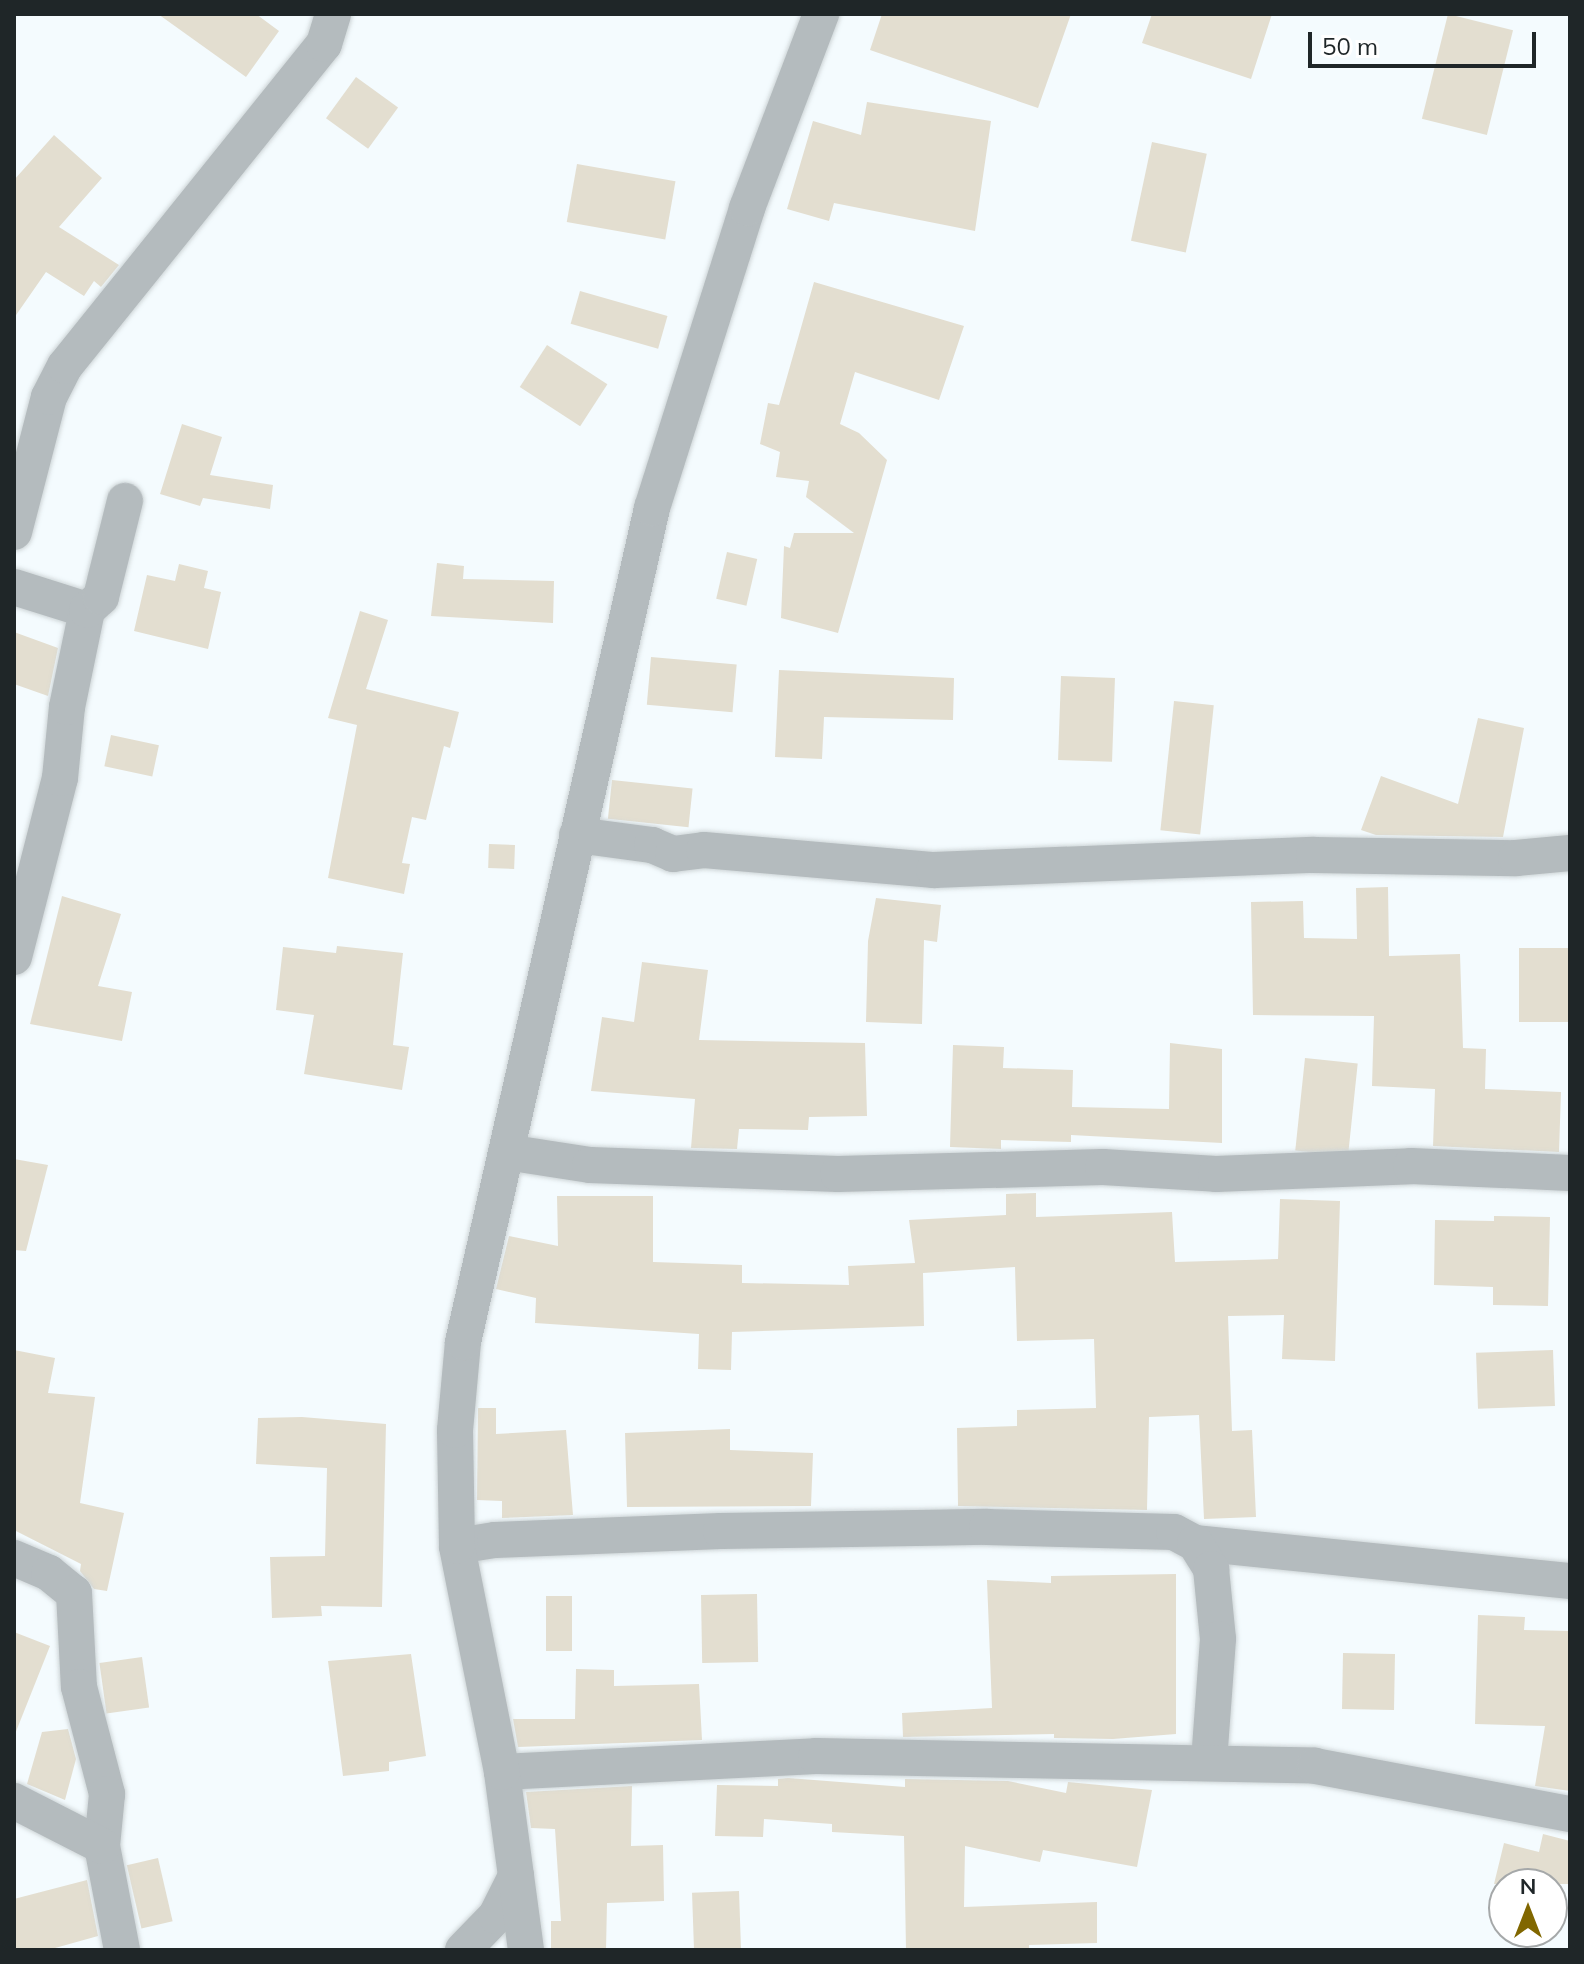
<!DOCTYPE html>
<html>
<head>
<meta charset="utf-8">
<style>
	body { margin:0 }
	#map { position:relative; width:1584px; height:1964px; overflow:hidden; background:#f4fbfe; font-family:Mulish,sans-serif }
	div>[style] { position:absolute }
	[style*='--x'] { left:calc(var(--x)*1px); top:calc(var(--y)*1px); width:calc(var(--w)*1px); rotate:calc(var(--a)*1deg) }
	.building>* { inset:0; background:#e3ded0; transform-origin:0 0 }
	.roads { filter:drop-shadow(0 0 2px #ced5d7) drop-shadow(0 0 2px #ced5d7) }
	.street>* { height:36px; margin:-18px; padding:0 18px; transform-origin:18px; border-radius:18px; background:#b4bbbe }
	span { translate:-50% -50%; white-space:nowrap; text-align:center; line-height:1.15; -webkit-text-stroke:7px #fff; paint-order:stroke }
	.frame { position:absolute; inset:0; border:16px solid #1f2628; pointer-events:none }
	.north { position:absolute; left:1488px; top:1868px; width:80px; height:80px; box-sizing:border-box; background:#fff; border:2px solid #a5a8a9; border-radius:50%; rotate:0deg; font-size:22px; font-weight:700; line-height:32px; text-align:center; color:#1f2628 }
	.north::after { content:''; display:block; margin:auto; width:28px; height:36px; background:#816700; clip-path:polygon(50% 0,100% 100%,50% 72%,0 100%) }
	.scale { position:absolute; left:1308px; top:32px; width:228px; height:36px; box-sizing:border-box; border:4px solid #1f2628; border-top:0; padding-left:10px; font-size:24px; line-height:28px; white-space:nowrap; color:#1f2628; -webkit-text-stroke:6px #fff; paint-order:stroke }
</style>
</head>
<body>
<div id="map">
	<div class="building">
		<i style="clip-path:polygon(158px 14px,256px 14px,279px 31px,246px 77px)"></i>
		<i style="clip-path:polygon(882px 14px,1071px 14px,1038px 108px,870px 50px)"></i>
		<i style="clip-path:polygon(1152px 14px,1272px 14px,1251px 79px,1142px 43px)"></i>
		<i style="left:1448px;top:14px;width:67px;height:108px;rotate:14deg"></i>
		<i style="left:356px;top:77px;width:52px;height:51px;rotate:36deg"></i>
		<i style="clip-path:polygon(867px 102px,991px 121px,975px 231px,834px 203px,829px 221px,787px 209px,813px 121px,861px 135px)"></i>
		<i style="clip-path:polygon(54px 135px,102px 178px,59px 227px,119px 265px,101px 287px,94px 281px,84px 296px,46px 272px,14px 318px,14px 180px)"></i>
		<i style="left:1152px;top:142px;width:56px;height:101px;rotate:12deg"></i>
		<i style="left:577px;top:164px;width:100px;height:59px;rotate:10deg"></i>
		<i style="clip-path:polygon(814px 282px,964px 326px,939px 400px,855px 372px,840px 424px,859px 433px,887px 460px,838px 633px,781px 618px,784px 546px,790px 548px,794px 533px,854px 533px,806px 497px,809px 481px,776px 477px,780px 452px,760px 444px,768px 403px,779px 405px)"></i>
		<i style="left:580px;top:291px;width:91px;height:34px;rotate:16deg"></i>
		<i style="left:547px;top:345px;width:72px;height:50px;rotate:33deg"></i>
		<i style="clip-path:polygon(182px 424px,222px 437px,210px 475px,273px 485px,270px 509px,203px 498px,200px 506px,160px 494px)"></i>
		<i style="left:727px;top:552px;width:31px;height:48px;rotate:13deg"></i>
		<i style="clip-path:polygon(437px 563px,464px 566px,463px 579px,554px 581px,553px 623px,431px 616px)"></i>
		<i style="clip-path:polygon(179px 564px,208px 571px,204px 588px,221px 592px,208px 649px,134px 631px,147px 575px,175px 581px)"></i>
		<i style="clip-path:polygon(360px 611px,388px 620px,366px 689px,459px 712px,450px 748px,444px 746px,426px 820px,412px 817px,402px 863px,410px 864px,404px 894px,328px 878px,357px 725px,328px 718px)"></i>
		<i style="clip-path:polygon(14px 632px,58px 648px,48px 696px,14px 684px)"></i>
		<i style="left:651px;top:657px;width:86px;height:48px;rotate:5deg"></i>
		<i style="clip-path:polygon(779px 670px,954px 678px,953px 720px,824px 717px,822px 759px,775px 757px)"></i>
		<i style="left:1061px;top:676px;width:54px;height:84px;rotate:2deg"></i>
		<i style="left:1174px;top:701px;width:40px;height:130px;rotate:6deg"></i>
		<i style="clip-path:polygon(1478px 718px,1524px 728px,1503px 837px,1376px 835px,1361px 830px,1381px 776px,1458px 804px)"></i>
		<i style="left:111px;top:735px;width:49px;height:32px;rotate:12deg"></i>
		<i style="left:612px;top:780px;width:81px;height:39px;rotate:6deg"></i>
		<i style="left:489px;top:844px;width:26px;height:24px;rotate:2deg"></i>
		<i style="clip-path:polygon(1388px 887px,1389px 956px,1460px 954px,1463px 1048px,1486px 1049px,1485px 1089px,1561px 1092px,1559px 1152px,1433px 1146px,1435px 1089px,1372px 1086px,1374px 1016px,1253px 1015px,1251px 902px,1303px 901px,1304px 938px,1357px 939px,1356px 888px)"></i>
		<i style="clip-path:polygon(62px 896px,121px 914px,98px 986px,132px 992px,122px 1041px,30px 1024px)"></i>
		<i style="clip-path:polygon(876px 898px,941px 905px,937px 942px,924px 940px,922px 1024px,866px 1022px,868px 941px)"></i>
		<i style="clip-path:polygon(337px 946px,403px 953px,393px 1045px,409px 1047px,402px 1090px,304px 1074px,314px 1015px,276px 1010px,283px 947px,336px 953px)"></i>
		<i style="left:1570px;top:948px;width:74px;height:51px;rotate:90deg"></i>
		<i style="clip-path:polygon(642px 962px,708px 970px,699px 1040px,865px 1043px,867px 1116px,809px 1117px,808px 1130px,739px 1129px,737px 1149px,691px 1148px,695px 1099px,591px 1091px,602px 1017px,634px 1022px)"></i>
		<i style="clip-path:polygon(1170px 1043px,1222px 1049px,1222px 1143px,1071px 1135px,1071px 1142px,1001px 1140px,1001px 1149px,950px 1147px,953px 1045px,1004px 1047px,1003px 1068px,1073px 1070px,1072px 1107px,1169px 1109px)"></i>
		<i style="left:1305px;top:1058px;width:53px;height:93px;rotate:6deg"></i>
		<i style="clip-path:polygon(14px 1159px,48px 1165px,26px 1251px,14px 1250px)"></i>
		<i style="clip-path:polygon(1036px 1193px,1036px 1217px,1172px 1212px,1175px 1262px,1278px 1259px,1280px 1199px,1340px 1201px,1335px 1361px,1282px 1359px,1284px 1315px,1228px 1316px,1232px 1431px,1252px 1430px,1256px 1517px,1204px 1519px,1199px 1415px,1149px 1417px,1147px 1510px,958px 1506px,957px 1428px,1017px 1426px,1017px 1410px,1096px 1408px,1094px 1339px,1017px 1341px,1015px 1267px,923px 1273px,924px 1326px,732px 1332px,731px 1370px,698px 1369px,699px 1334px,535px 1323px,536px 1298px,496px 1289px,509px 1236px,558px 1246px,557px 1196px,653px 1196px,653px 1262px,742px 1265px,742px 1283px,849px 1285px,848px 1266px,915px 1263px,909px 1220px,1006px 1215px,1006px 1194px)"></i>
		<i style="clip-path:polygon(1494px 1216px,1550px 1217px,1548px 1306px,1493px 1305px,1493px 1287px,1434px 1285px,1435px 1220px,1494px 1221px)"></i>
		<i style="clip-path:polygon(14px 1350px,55px 1358px,48px 1393px,95px 1397px,80px 1503px,124px 1513px,107px 1591px,94px 1589px,80px 1571px,81px 1564px,14px 1530px)"></i>
		<i style="left:1553px;top:1350px;width:56px;height:77px;rotate:88deg"></i>
		<i style="clip-path:polygon(478px 1408px,496px 1408px,496px 1434px,566px 1430px,573px 1515px,502px 1518px,502px 1501px,477px 1500px)"></i>
		<i style="clip-path:polygon(302px 1417px,386px 1424px,382px 1607px,321px 1606px,322px 1616px,272px 1618px,270px 1557px,325px 1556px,327px 1468px,256px 1464px,258px 1418px)"></i>
		<i style="clip-path:polygon(730px 1429px,730px 1450px,813px 1453px,811px 1506px,627px 1507px,625px 1433px)"></i>
		<i style="clip-path:polygon(1176px 1574px,1176px 1734px,1113px 1739px,1054px 1738px,1054px 1734px,903px 1737px,902px 1713px,992px 1708px,987px 1580px,1051px 1583px,1051px 1576px)"></i>
		<i style="left:757px;top:1594px;width:68px;height:56px;rotate:89deg"></i>
		<i style="left:546px;top:1596px;width:26px;height:55px"></i>
		<i style="clip-path:polygon(1478px 1615px,1525px 1617px,1524px 1630px,1570px 1631px,1570px 1791px,1535px 1786px,1545px 1726px,1475px 1724px)"></i>
		<i style="clip-path:polygon(14px 1632px,50px 1646px,15px 1734px,14px 1734px)"></i>
		<i style="left:1343px;top:1653px;width:52px;height:56px;rotate:1deg"></i>
		<i style="clip-path:polygon(411px 1654px,426px 1756px,389px 1762px,389px 1771px,343px 1776px,328px 1661px)"></i>
		<i style="left:142px;top:1657px;width:51px;height:43px;rotate:82deg"></i>
		<i style="clip-path:polygon(576px 1669px,614px 1670px,614px 1686px,699px 1684px,702px 1740px,518px 1747px,513px 1719px,575px 1719px)"></i>
		<i style="clip-path:polygon(68px 1729px,76px 1759px,65px 1800px,27px 1784px,42px 1732px)"></i>
		<i style="clip-path:polygon(788px 1778px,905px 1787px,905px 1779px,1008px 1781px,1066px 1793px,1068px 1782px,1152px 1790px,1137px 1867px,1043px 1850px,1040px 1862px,965px 1846px,964px 1907px,1097px 1902px,1097px 1943px,1029px 1945px,1029px 1950px,906px 1950px,904px 1836px,832px 1832px,832px 1824px,764px 1819px,763px 1837px,715px 1836px,717px 1785px,778px 1786px,778px 1779px)"></i>
		<i style="clip-path:polygon(632px 1786px,631px 1846px,663px 1845px,664px 1901px,607px 1903px,606px 1950px,551px 1950px,551px 1921px,561px 1921px,555px 1829px,531px 1828px,526px 1792px)"></i>
		<i style="clip-path:polygon(1543px 1834px,1570px 1841px,1570px 1884px,1494px 1884px,1504px 1843px,1539px 1852px)"></i>
		<i style="left:158px;top:1858px;width:65px;height:32px;rotate:77deg"></i>
		<i style="clip-path:polygon(87px 1880px,98px 1936px,48px 1950px,14px 1950px,14px 1899px)"></i>
		<i style="left:739px;top:1891px;width:59px;height:47px;rotate:88deg"></i>
	</div>
	<div class="roads">
		<div class="street">
			<i style="--x:14;--y:532;--w:139;--a:-75.5"></i>
			<i style="--x:49;--y:397;--w:35;--a:-63"></i>
			<i style="--x:65;--y:366;--w:413;--a:-51.2"></i>
			<i style="--x:324;--y:44;--w:31;--a:-73"></i>
			<i style="--x:14;--y:587;--w:77;--a:17.5"></i>
			<i style="--x:577;--y:835;--w:76;--a:7.6"></i>
			<i style="--x:652;--y:845;--w:23;--a:23"></i>
			<i style="--x:673;--y:854;--w:31;--a:-7"></i>
			<i style="--x:704;--y:850;--w:231;--a:5"></i>
			<i style="--x:934;--y:870;--w:380;--a:-2.3"></i>
			<i style="--x:1314;--y:855;--w:202;--a:0.9"></i>
			<i style="--x:1516;--y:858;--w:54;--a:-5.3"></i>
			<i style="--x:14;--y:957;--w:185;--a:-75.6"></i>
			<i style="--x:60;--y:778;--w:71;--a:-84.4"></i>
			<i style="--x:67;--y:707;--w:99;--a:-78.3"></i>
			<i style="--x:87;--y:610;--w:19;--a:-43"></i>
			<i style="--x:101;--y:597;--w:99;--a:-76"></i>
			<i style="--x:506;--y:1152;--w:85;--a:8.8"></i>
			<i style="--x:590;--y:1165;--w:248;--a:2.1"></i>
			<i style="--x:838;--y:1174;--w:265;--a:-1.5"></i>
			<i style="--x:1103;--y:1167;--w:113;--a:3.5"></i>
			<i style="--x:1216;--y:1174;--w:195;--a:-2.3"></i>
			<i style="--x:1411;--y:1166;--w:159;--a:2.5"></i>
			<i style="--x:1195;--y:1543;--w:377;--a:5.8"></i>
			<i style="--x:457;--y:1546;--w:38;--a:-9"></i>
			<i style="--x:495;--y:1540;--w:226;--a:-2.3"></i>
			<i style="--x:721;--y:1531;--w:266;--a:-0.9"></i>
			<i style="--x:987;--y:1527;--w:187;--a:1.5"></i>
			<i style="--x:1174;--y:1532;--w:24;--a:28"></i>
			<i style="--x:1195;--y:1543;--w:31;--a:58"></i>
			<i style="--x:1211;--y:1569;--w:70;--a:84.3"></i>
			<i style="--x:1218;--y:1639;--w:124;--a:94.2"></i>
			<i style="--x:14;--y:1558;--w:38;--a:23"></i>
			<i style="--x:49;--y:1573;--w:32;--a:39"></i>
			<i style="--x:74;--y:1593;--w:94;--a:87"></i>
			<i style="--x:79;--y:1687;--w:111;--a:75.3"></i>
			<i style="--x:107;--y:1794;--w:52;--a:95.5"></i>
			<i style="--x:102;--y:1846;--w:106;--a:79.1"></i>
			<i style="--x:502;--y:1772;--w:314;--a:-2.9"></i>
			<i style="--x:816;--y:1756;--w:499;--a:1.1"></i>
			<i style="--x:1315;--y:1766;--w:259;--a:10.7"></i>
			<i style="--x:14;--y:1801;--w:99;--a:27.1"></i>
			<i style="--x:463;--y:1950;--w:47;--a:-45.9"></i>
			<i style="--x:496;--y:1916;--w:45;--a:-63.4"></i>
			<i style="--x:526;--y:1950;--w:180;--a:-97.7"></i>
			<i style="--x:502;--y:1772;--w:230;--a:-101.3"></i>
			<i style="--x:457;--y:1546;--w:116;--a:-91"></i>
			<i style="--x:455;--y:1430;--w:88;--a:-84.8"></i>
			<i style="--x:463;--y:1342;--w:855;--a:-77.23"></i>
			<i style="--x:652;--y:508;--w:315;--a:-72.4"></i>
			<i style="--x:747;--y:208;--w:208;--a:-69.1"></i>
		</div>
	</div>
	<div class="frame"></div>
	<div class="north">N</div>
	<div class="scale">50 m</div>
</div>
</body>
</html>
